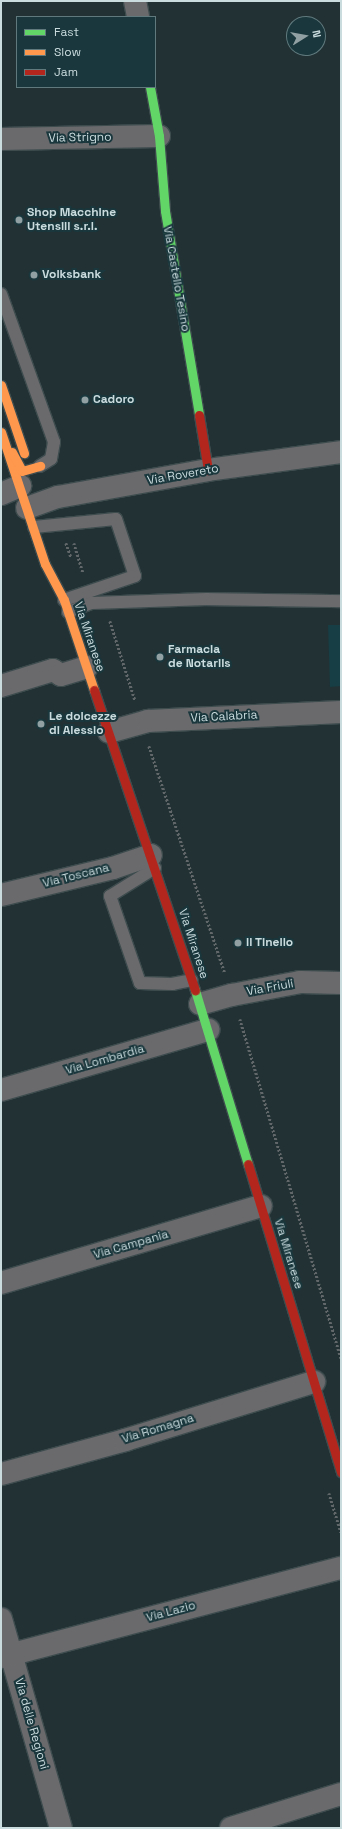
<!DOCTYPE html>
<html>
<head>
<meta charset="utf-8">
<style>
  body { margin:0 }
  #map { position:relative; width:342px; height:1829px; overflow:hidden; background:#213134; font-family:"Space Grotesk",sans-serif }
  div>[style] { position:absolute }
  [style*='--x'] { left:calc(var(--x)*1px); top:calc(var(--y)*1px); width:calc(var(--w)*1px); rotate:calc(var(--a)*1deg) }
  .built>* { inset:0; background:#173e44 }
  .path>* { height:2.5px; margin-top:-1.25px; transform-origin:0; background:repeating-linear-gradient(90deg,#62686a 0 2px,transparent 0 4px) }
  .roads { filter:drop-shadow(1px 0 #3e4c4e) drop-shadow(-1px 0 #3e4c4e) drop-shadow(0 1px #3e4c4e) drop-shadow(0 -1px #3e4c4e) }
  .lane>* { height:12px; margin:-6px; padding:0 6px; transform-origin:6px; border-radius:6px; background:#6a6a6d }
  .street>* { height:22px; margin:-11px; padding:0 11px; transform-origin:11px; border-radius:11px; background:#6a6a6d }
  .fast>* { height:9px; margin:-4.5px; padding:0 4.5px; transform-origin:4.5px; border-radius:4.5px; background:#63d668 }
  .slow>* { height:9px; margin:-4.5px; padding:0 4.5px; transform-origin:4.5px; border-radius:4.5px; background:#ff974d }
  .jam>* { height:9px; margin:-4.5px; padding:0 4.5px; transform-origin:4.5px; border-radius:4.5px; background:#b3261e }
  .dots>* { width:11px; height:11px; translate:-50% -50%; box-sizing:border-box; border:2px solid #19373c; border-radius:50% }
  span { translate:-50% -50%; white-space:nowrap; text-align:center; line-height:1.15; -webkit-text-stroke:4px #19373c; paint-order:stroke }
  .street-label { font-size:12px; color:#cbdcdf }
  .poi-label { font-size:12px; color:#cbdcdf; font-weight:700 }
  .left { translate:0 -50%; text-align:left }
  .frame { position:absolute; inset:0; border:2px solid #cbdcdf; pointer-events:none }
  .legend { position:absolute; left:16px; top:16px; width:140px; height:72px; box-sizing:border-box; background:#19373c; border:1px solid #60797d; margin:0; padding:5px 7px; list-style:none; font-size:12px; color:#cbdcdf }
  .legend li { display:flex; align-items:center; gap:8px; height:20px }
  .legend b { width:20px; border:1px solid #60797d }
  .north { position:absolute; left:286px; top:16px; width:40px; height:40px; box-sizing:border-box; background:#19373c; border:1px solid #60797d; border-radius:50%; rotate:79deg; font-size:11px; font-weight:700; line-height:16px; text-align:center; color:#cbdcdf }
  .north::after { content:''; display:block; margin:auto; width:14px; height:18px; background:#90a0a3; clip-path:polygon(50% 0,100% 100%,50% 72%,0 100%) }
</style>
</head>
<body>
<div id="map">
  <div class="built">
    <div style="clip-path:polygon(328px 625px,341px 625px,341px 686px,330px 687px)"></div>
  </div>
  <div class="path">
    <div style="--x:66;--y:543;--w:15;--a:70"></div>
    <div style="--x:74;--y:543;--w:31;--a:73"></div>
    <div style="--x:110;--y:621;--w:83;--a:72.4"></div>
    <div style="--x:149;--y:746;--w:239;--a:71.5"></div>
    <div style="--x:240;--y:1019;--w:354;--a:73.4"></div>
    <div style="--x:329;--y:1493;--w:41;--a:72.9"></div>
  </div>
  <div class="roads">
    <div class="lane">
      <div style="--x:1;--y:294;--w:157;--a:70.3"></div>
      <div style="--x:54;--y:442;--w:17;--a:100"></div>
      <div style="--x:51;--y:459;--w:13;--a:148"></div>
      <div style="--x:34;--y:527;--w:82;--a:-5.6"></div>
      <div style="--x:116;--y:519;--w:60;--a:71.6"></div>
      <div style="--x:135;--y:576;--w:75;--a:161.3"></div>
      <div style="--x:68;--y:612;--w:26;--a:-21"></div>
      <div style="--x:92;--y:603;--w:115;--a:-2"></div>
      <div style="--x:207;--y:599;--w:134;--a:0.9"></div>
      <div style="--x:155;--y:868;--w:53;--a:148.1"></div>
      <div style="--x:110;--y:896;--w:92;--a:71"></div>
      <div style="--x:140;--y:983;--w:32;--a:2"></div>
      <div style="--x:172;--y:984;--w:20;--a:-11"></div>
    </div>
    <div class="street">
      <div style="--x:135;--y:1;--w:16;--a:79"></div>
      <div style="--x:1;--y:139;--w:158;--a:-1.1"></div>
      <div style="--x:1;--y:494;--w:21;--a:-23"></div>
      <div style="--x:27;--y:508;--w:33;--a:-20"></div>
      <div style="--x:58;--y:497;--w:152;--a:-10.2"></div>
      <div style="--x:208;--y:470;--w:134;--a:-7.7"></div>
      <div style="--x:1;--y:686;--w:54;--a:-17.1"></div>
      <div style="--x:53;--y:670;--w:9;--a:32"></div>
      <div style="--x:61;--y:675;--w:27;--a:-17"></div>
      <div style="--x:109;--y:732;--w:41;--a:-15.8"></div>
      <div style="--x:148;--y:721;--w:193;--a:-2.7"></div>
      <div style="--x:1;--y:895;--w:115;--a:-13.6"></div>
      <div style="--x:113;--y:868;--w:40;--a:-18.9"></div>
      <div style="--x:200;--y:1004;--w:33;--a:-16"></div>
      <div style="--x:232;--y:995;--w:69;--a:-10.8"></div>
      <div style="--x:300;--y:982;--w:41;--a:1.4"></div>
      <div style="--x:1;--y:1090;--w:216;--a:-16.2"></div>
      <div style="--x:1;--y:1283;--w:271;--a:-16.5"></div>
      <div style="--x:1;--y:1474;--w:129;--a:-15.3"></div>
      <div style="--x:125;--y:1440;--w:198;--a:-17.1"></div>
      <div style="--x:1;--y:1619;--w:217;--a:74"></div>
      <div style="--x:1;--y:1657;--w:351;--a:-14.7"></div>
      <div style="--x:231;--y:1828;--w:115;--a:-17.2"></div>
    </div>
    <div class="fast">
      <div style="--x:150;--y:87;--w:50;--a:79.6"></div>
      <div style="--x:159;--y:136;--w:75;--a:85.4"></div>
      <div style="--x:165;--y:211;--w:207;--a:80.5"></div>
      <div style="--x:195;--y:990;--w:182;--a:73.1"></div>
    </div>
    <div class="slow">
      <div style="--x:1;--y:385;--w:72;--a:71.3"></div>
      <div style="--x:1;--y:432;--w:139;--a:71.6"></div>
      <div style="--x:45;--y:564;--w:41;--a:62.2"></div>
      <div style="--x:64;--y:600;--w:95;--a:71.6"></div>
      <div style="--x:12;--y:452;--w:21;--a:62"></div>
      <div style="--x:22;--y:471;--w:19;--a:-16"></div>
    </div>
    <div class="jam">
      <div style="--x:199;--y:415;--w:56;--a:80.7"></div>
      <div style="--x:94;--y:690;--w:317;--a:71.4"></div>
      <div style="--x:248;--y:1164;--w:322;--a:73.2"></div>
    </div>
  </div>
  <div class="dots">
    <div style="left:19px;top:220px;background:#90a0a3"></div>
    <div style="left:34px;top:275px;background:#90a0a3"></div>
    <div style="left:85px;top:400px;background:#90a0a3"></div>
    <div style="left:160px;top:657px;background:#90a0a3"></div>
    <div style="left:41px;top:724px;background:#90a0a3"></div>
    <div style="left:238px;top:943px;background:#90a0a3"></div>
  </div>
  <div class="street-label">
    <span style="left:80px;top:138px;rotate:-1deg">Via Strigno</span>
    <span style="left:176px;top:279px;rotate:80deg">Via Castello Tesino</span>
    <span style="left:183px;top:475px;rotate:-10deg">Via Rovereto</span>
    <span style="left:89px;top:637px;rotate:71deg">Via Miranese</span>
    <span style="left:224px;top:717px;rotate:-3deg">Via Calabria</span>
    <span style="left:76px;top:876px;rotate:-14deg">Via Toscana</span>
    <span style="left:193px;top:944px;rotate:72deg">Via Miranese</span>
    <span style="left:270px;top:988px;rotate:-10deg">Via Friuli</span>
    <span style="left:105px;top:1060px;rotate:-16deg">Via Lombardia</span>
    <span style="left:131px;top:1245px;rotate:-16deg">Via Campania</span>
    <span style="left:288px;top:1254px;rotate:73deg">Via Miranese</span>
    <span style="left:158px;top:1429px;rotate:-17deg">Via Romagna</span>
    <span style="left:171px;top:1612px;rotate:-15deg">Via Lazio</span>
    <span style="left:31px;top:1724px;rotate:74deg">Via delle Regioni</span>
  </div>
  <div class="poi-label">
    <span class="left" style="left:27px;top:220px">Shop Macchine<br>Utensili s.r.l.</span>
    <span class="left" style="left:42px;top:275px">Volksbank</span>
    <span class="left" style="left:93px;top:400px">Cadoro</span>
    <span class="left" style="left:168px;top:657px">Farmacia<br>de Notariis</span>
    <span class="left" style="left:49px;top:724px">Le dolcezze<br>di Alessio</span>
    <span class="left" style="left:246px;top:943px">Il Tinello</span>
  </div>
  <div class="frame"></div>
  <ul class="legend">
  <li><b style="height:5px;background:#63d668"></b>Fast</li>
  <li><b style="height:5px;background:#ff974d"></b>Slow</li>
  <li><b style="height:5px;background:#b3261e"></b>Jam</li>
  </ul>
  <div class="north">N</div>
</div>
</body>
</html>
